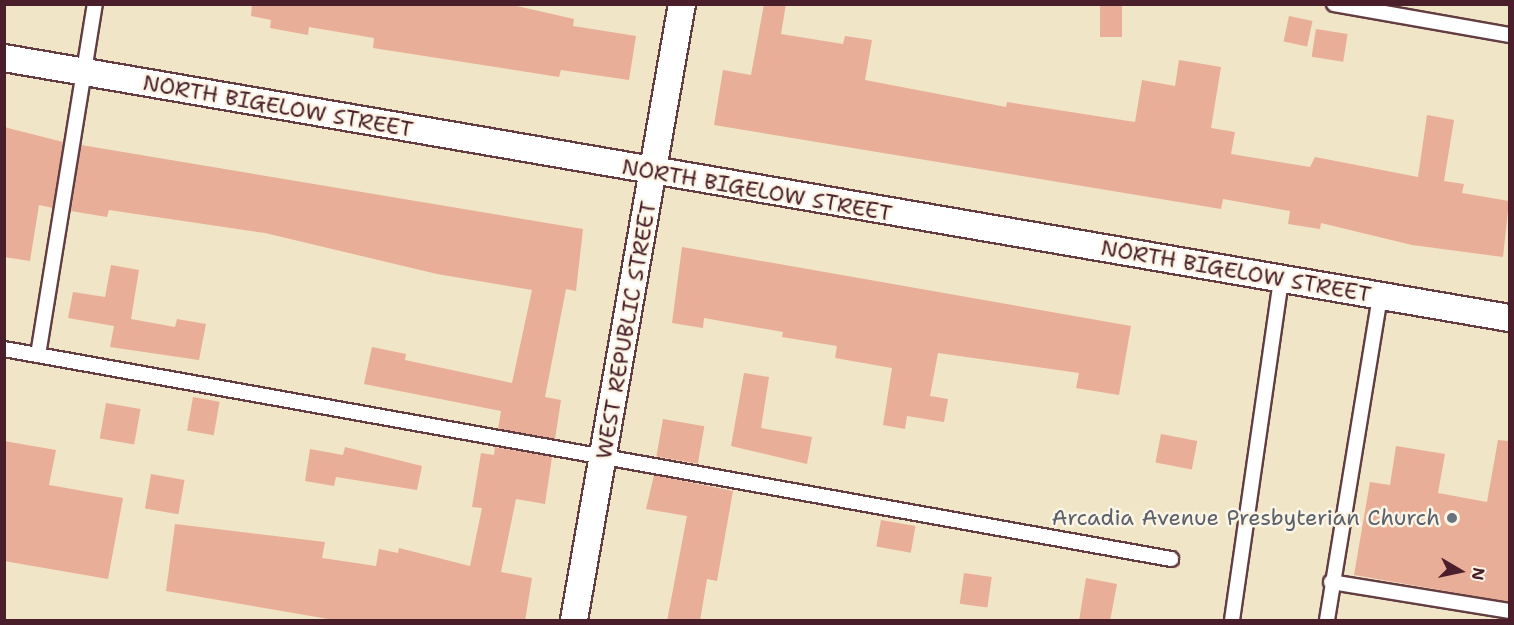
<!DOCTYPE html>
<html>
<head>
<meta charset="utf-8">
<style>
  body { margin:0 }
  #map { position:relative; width:1514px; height:625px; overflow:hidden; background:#f0e5c7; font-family:"Shantell Sans",sans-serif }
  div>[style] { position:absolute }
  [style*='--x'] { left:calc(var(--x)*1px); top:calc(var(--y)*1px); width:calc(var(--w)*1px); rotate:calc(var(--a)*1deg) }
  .building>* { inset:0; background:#e9ae97; transform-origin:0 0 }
  .roads { filter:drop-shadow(2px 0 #633d42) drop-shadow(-2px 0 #633d42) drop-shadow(0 2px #633d42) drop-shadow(0 -2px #633d42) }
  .lane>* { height:14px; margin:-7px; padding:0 7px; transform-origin:7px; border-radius:7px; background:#fff }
  .street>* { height:26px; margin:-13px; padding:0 13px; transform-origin:13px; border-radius:13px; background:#fff }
  .dots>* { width:16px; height:16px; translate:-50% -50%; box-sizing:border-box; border:3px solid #fcf5e5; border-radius:50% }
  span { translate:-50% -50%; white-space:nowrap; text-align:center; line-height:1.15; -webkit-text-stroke:5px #fcf5e5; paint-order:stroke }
  .street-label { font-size:22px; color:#4a1f2b }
  .worship-label { font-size:22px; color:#5b616d }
  .right { translate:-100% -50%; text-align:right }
  .frame { position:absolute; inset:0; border:6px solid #4a1f2b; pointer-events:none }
  .north { position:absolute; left:1430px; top:541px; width:60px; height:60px; -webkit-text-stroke:4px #fcf5e5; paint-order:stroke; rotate:99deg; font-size:16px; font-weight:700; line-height:24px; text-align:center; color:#4a1f2b }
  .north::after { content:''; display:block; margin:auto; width:21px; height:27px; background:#4a1f2b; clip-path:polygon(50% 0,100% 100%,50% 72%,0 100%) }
</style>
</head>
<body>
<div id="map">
  <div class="building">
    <div style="clip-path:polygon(252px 4px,508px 4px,574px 19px,573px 26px,636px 36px,629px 80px,561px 70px,559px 77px,373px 48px,374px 38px,309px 27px,308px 35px,270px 28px,271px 20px,251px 16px)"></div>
    <div style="clip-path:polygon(764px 4px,786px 4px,781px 34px,843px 44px,845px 36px,872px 40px,865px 80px,1006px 107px,1007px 102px,1135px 122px,1142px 80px,1175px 86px,1179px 60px,1221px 67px,1211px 128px,1235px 132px,1231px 154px,1310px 167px,1315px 157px,1418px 177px,1427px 115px,1454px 120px,1444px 181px,1464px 184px,1462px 193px,1509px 201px,1503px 257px,1412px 245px,1321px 223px,1320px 229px,1288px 224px,1290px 211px,1223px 199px,1221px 209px,714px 125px,723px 70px,751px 75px)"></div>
    <div style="left:1100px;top:4px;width:22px;height:33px"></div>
    <div style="left:1289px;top:16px;width:24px;height:26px;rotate:12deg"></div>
    <div style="left:1316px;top:29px;width:32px;height:28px;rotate:9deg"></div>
    <div style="clip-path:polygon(4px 127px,63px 142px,53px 208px,39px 205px,30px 261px,4px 257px)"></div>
    <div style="clip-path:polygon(81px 145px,583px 229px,576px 291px,566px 289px,545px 397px,561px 400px,555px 439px,498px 429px,501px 411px,364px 384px,372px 347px,406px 354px,405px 360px,512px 383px,532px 290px,437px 274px,265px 233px,109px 210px,107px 217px,71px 211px)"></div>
    <div style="clip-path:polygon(682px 247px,1131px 326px,1119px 395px,1076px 388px,1079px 373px,938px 353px,930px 396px,948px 399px,944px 422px,907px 416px,905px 429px,883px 425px,892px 368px,835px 358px,837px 346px,782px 337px,783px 332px,704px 318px,703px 328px,672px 323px)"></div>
    <div style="clip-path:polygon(111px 265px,139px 270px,131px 319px,175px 327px,177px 319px,206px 324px,199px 360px,110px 347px,114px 326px,68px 318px,73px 292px,105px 297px)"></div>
    <div style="clip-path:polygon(744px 373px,769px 377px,761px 428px,812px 437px,807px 464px,731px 446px)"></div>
    <div style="left:193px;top:397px;width:27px;height:34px;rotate:10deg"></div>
    <div style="left:106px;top:403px;width:35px;height:36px;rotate:10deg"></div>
    <div style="left:663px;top:419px;width:42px;height:38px;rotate:10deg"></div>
    <div style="left:1161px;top:434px;width:37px;height:29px;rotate:11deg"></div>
    <div style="clip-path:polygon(1498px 440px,1509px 441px,1509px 602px,1354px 575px,1370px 482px,1390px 485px,1396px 446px,1445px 454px,1438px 493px,1487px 502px)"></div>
    <div style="clip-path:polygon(4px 441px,56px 450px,49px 485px,123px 498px,108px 579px,4px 561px)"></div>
    <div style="clip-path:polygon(345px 447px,422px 466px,417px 490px,336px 477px,334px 486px,305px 481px,310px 449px,343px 455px)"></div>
    <div style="clip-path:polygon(495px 447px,552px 457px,545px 504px,516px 499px,501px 572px,532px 578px,525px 621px,340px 621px,166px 591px,175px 524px,325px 542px,322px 558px,376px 566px,379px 549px,398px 553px,399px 548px,470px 566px,482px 508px,472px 507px,481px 453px,494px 455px)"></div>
    <div style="left:151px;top:474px;width:34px;height:35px;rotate:10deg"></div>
    <div style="clip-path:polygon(654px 475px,733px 491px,717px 581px,707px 579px,700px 621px,667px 621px,687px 516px,646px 509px)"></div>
    <div style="left:881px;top:520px;width:35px;height:27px;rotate:10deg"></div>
    <div style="left:964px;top:573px;width:28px;height:31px;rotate:8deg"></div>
    <div style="clip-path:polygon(1086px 578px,1117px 584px,1110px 621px,1079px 621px)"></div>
  </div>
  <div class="roads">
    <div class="lane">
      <div style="--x:1334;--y:4;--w:179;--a:10"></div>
      <div style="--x:4;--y:349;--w:1186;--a:10.2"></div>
      <div style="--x:38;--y:355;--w:356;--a:-80.8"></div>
      <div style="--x:1331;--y:582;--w:181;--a:9.2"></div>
      <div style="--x:1232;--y:620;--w:345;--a:-81.8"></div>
      <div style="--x:1327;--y:620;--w:328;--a:-80.7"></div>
    </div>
    <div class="street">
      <div style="--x:4;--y:58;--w:1528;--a:9.8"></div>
      <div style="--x:574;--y:620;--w:625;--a:-80.06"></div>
    </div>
  </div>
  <div class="dots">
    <div style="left:1452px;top:518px;background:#6b7280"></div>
  </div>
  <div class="street-label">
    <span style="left:278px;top:106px;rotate:10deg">NORTH BIGELOW STREET</span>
    <span style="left:757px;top:190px;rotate:10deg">NORTH BIGELOW STREET</span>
    <span style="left:1236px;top:271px;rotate:10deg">NORTH BIGELOW STREET</span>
    <span style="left:626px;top:330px;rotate:-80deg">WEST REPUBLIC STREET</span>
  </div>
  <div class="worship-label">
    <span class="right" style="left:1440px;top:518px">Arcadia Avenue Presbyterian Church</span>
  </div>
  <div class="frame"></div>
  <div class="north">N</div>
</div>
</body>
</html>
